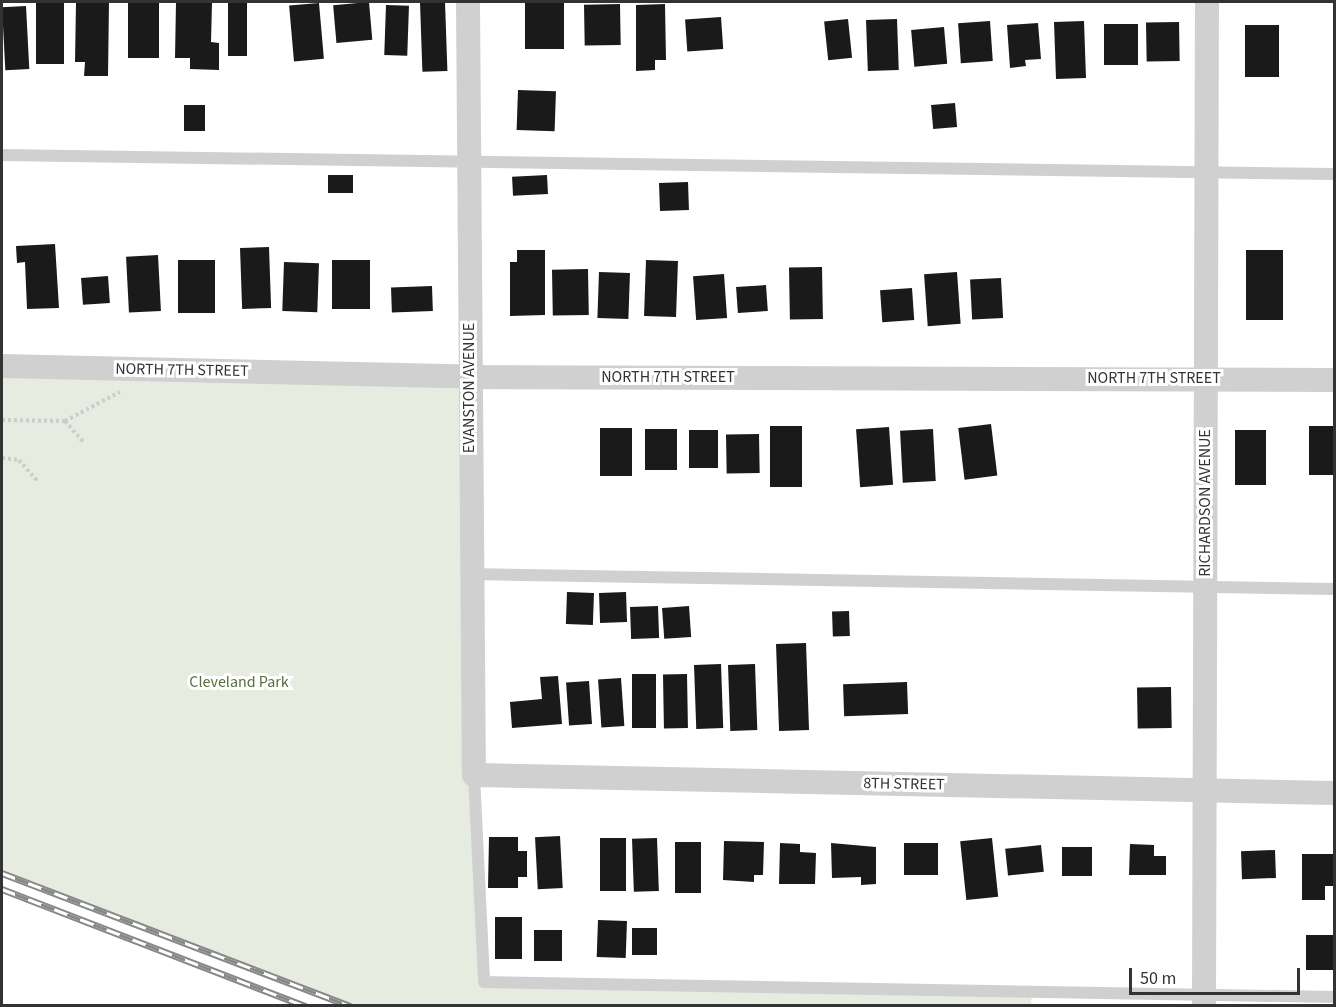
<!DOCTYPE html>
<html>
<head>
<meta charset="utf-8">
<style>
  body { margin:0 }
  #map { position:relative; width:1336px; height:1007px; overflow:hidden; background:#fff; font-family:"Source Sans 3",sans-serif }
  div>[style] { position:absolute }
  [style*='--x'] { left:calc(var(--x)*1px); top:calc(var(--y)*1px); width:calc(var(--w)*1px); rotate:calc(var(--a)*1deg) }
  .green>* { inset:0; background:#e6ecdf }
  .building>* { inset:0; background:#1a1a1a; transform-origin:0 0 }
  .path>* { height:4px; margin-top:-2px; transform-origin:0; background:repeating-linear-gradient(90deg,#cdcdcd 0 3px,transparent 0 6px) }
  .service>* { height:12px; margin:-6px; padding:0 6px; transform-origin:6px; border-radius:6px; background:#d0d0d0 }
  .minor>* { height:24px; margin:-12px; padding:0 12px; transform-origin:12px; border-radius:12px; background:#d0d0d0 }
  .rail>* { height:7px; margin-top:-3.5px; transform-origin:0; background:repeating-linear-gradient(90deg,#fff 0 14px,#888 0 28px); box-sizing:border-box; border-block:2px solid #888 }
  span { translate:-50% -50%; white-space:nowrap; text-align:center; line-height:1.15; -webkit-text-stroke:6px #fff; paint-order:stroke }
  .street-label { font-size:16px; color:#333 }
  .park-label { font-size:16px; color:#56703f }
  .frame { position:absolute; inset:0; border:3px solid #333; pointer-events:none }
  .scale { position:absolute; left:1129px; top:968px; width:171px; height:27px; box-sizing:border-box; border:3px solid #333; border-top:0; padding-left:8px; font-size:18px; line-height:21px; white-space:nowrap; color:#333; -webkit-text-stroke:4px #fff; paint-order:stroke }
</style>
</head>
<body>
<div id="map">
  <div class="green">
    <div style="clip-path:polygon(2px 366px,469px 377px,484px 982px,1032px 992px,1031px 1005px,352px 1005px,2px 873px)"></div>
  </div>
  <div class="building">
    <div style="left:36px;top:2px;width:28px;height:62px"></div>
    <div style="clip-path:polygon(76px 2px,109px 2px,108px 76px,84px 76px,85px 62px,75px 62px)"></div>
    <div style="left:128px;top:2px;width:31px;height:56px"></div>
    <div style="clip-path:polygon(176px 2px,212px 3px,211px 42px,219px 43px,219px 70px,190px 69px,190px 58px,175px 58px)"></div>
    <div style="left:228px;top:2px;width:19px;height:54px"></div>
    <div style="left:369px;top:2px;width:38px;height:36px;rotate:85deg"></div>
    <div style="left:445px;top:2px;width:69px;height:25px;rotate:88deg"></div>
    <div style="left:525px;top:2px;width:39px;height:47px"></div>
    <div style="left:319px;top:3px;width:56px;height:30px;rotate:85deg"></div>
    <div style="left:620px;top:4px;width:41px;height:36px;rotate:89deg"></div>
    <div style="clip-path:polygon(665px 4px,666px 60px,655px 60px,655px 70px,636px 71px,636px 5px)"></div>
    <div style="left:386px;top:5px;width:23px;height:50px;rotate:2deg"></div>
    <div style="left:26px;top:6px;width:63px;height:24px;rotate:87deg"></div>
    <div style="left:721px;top:17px;width:32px;height:36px;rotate:86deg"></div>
    <div style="left:848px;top:19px;width:39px;height:24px;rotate:84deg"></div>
    <div style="left:897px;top:19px;width:51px;height:31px;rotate:88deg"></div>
    <div style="left:990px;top:21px;width:40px;height:32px;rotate:86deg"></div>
    <div style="left:1084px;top:21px;width:57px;height:30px;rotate:88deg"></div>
    <div style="left:1179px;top:22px;width:39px;height:33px;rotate:89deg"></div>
    <div style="clip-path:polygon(1038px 23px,1041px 59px,1025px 60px,1026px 66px,1010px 68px,1007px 25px)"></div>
    <div style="left:1138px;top:24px;width:41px;height:34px;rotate:90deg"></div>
    <div style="left:1245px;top:25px;width:34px;height:52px"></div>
    <div style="left:944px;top:27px;width:37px;height:33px;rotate:85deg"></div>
    <div style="left:518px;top:90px;width:38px;height:40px;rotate:2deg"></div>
    <div style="left:955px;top:103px;width:24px;height:24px;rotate:85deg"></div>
    <div style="left:205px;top:105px;width:26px;height:21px;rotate:90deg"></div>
    <div style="left:328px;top:175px;width:25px;height:18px"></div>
    <div style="left:547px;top:175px;width:19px;height:35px;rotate:87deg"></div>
    <div style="left:688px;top:182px;width:28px;height:29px;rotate:88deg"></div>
    <div style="clip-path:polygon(55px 244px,59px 308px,27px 309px,25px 262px,17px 263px,16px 246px)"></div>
    <div style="left:269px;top:247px;width:61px;height:29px;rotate:88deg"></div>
    <div style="clip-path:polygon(517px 250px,545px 250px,545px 315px,510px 316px,510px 262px,517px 262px)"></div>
    <div style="left:1246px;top:250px;width:37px;height:70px"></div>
    <div style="left:158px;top:255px;width:56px;height:32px;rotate:87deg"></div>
    <div style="left:178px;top:260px;width:37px;height:53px"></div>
    <div style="left:332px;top:260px;width:38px;height:49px"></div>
    <div style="left:646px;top:260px;width:32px;height:56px;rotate:2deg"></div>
    <div style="left:284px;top:262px;width:35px;height:49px;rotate:2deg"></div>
    <div style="left:822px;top:267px;width:52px;height:33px;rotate:89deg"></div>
    <div style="left:588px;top:269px;width:46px;height:36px;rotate:89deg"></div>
    <div style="left:599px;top:272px;width:31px;height:46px;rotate:2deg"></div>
    <div style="left:957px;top:272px;width:52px;height:33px;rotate:86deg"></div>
    <div style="left:724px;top:274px;width:44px;height:31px;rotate:86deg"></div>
    <div style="left:108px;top:276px;width:27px;height:27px;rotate:86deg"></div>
    <div style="left:1001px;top:278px;width:40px;height:31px;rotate:87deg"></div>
    <div style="left:766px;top:285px;width:26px;height:30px;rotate:86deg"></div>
    <div style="left:432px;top:286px;width:25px;height:41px;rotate:88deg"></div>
    <div style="left:912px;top:288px;width:32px;height:32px;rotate:86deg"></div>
    <div style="left:991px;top:424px;width:52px;height:33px;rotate:83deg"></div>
    <div style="left:770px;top:426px;width:32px;height:61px"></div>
    <div style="left:1334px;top:426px;width:49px;height:25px;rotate:90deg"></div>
    <div style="left:889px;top:427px;width:58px;height:33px;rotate:86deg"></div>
    <div style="left:600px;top:428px;width:32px;height:48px"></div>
    <div style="left:645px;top:429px;width:32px;height:41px"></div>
    <div style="left:933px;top:429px;width:52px;height:33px;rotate:87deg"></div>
    <div style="left:689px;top:430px;width:29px;height:38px"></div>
    <div style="left:1235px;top:430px;width:31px;height:55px"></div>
    <div style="left:759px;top:434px;width:39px;height:33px;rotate:89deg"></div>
    <div style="left:567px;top:592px;width:27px;height:32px;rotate:2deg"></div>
    <div style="left:626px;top:592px;width:30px;height:27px;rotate:88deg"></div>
    <div style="left:658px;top:606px;width:32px;height:28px;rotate:88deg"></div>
    <div style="left:689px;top:606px;width:31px;height:27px;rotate:86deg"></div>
    <div style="left:849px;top:611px;width:25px;height:17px;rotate:88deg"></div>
    <div style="left:806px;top:643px;width:87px;height:30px;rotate:88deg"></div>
    <div style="left:721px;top:664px;width:64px;height:27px;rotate:88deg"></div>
    <div style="left:755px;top:664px;width:66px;height:27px;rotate:88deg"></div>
    <div style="left:632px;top:674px;width:24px;height:54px"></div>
    <div style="left:687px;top:674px;width:54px;height:24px;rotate:89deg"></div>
    <div style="clip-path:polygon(558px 676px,562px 724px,512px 728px,510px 702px,542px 699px,540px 677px)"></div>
    <div style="left:621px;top:678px;width:48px;height:23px;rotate:86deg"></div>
    <div style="left:589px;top:681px;width:43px;height:23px;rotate:86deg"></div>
    <div style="left:907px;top:682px;width:32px;height:64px;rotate:88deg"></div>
    <div style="left:1171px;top:687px;width:41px;height:34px;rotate:89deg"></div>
    <div style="left:560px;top:836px;width:52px;height:25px;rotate:87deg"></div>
    <div style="clip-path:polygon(489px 837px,518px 837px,518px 851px,527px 851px,527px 877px,518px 877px,518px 888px,488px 888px)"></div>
    <div style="left:600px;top:838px;width:26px;height:53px"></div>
    <div style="left:657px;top:838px;width:53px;height:25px;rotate:88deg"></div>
    <div style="left:992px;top:838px;width:59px;height:32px;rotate:84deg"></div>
    <div style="clip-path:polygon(724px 841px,764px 842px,763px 875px,754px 875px,754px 882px,723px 880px)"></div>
    <div style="left:675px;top:842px;width:26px;height:51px"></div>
    <div style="clip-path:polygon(780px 843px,800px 844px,800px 852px,816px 853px,815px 884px,779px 884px)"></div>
    <div style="clip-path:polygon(831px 843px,876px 847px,876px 884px,861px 885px,861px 877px,832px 878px)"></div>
    <div style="left:904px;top:843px;width:34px;height:32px"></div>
    <div style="clip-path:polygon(1130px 844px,1154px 845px,1154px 856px,1166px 856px,1166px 875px,1129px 875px)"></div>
    <div style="left:1041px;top:845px;width:27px;height:36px;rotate:84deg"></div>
    <div style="left:1062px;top:847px;width:30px;height:29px"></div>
    <div style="left:1275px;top:850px;width:28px;height:34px;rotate:88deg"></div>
    <div style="clip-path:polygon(1302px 854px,1334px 854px,1334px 886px,1325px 886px,1325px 900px,1302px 900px)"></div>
    <div style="left:495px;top:917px;width:27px;height:42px"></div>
    <div style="left:598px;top:920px;width:29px;height:37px;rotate:2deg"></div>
    <div style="left:632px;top:928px;width:25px;height:27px"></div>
    <div style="left:534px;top:930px;width:28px;height:31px"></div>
    <div style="left:1334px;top:935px;width:35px;height:28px;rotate:90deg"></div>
  </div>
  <div class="path">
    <div style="--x:2;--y:420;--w:63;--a:0.9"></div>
    <div style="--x:65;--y:421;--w:28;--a:49"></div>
    <div style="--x:65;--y:421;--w:62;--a:-27.8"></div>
    <div style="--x:2;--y:458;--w:17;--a:7"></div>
    <div style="--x:19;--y:460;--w:29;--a:49"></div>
  </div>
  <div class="service">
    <div style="--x:2;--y:155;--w:1332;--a:0.82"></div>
    <div style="--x:471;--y:574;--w:863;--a:1"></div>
    <div style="--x:474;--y:775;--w:207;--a:87.2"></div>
    <div style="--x:484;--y:982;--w:850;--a:1.01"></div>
  </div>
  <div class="minor">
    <div style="--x:468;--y:2;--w:773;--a:89.56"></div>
    <div style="--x:474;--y:775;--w:860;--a:1.2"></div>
    <div style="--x:2;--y:366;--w:467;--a:1.3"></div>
    <div style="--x:469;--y:377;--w:865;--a:0.2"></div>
    <div style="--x:1204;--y:1006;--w:1004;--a:-89.83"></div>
  </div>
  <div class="rail">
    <div style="--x:2;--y:873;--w:373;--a:20.9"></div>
    <div style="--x:2;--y:889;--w:326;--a:21.1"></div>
  </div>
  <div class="street-label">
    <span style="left:182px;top:370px;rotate:1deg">NORTH 7TH STREET</span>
    <span style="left:668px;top:377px">NORTH 7TH STREET</span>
    <span style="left:1154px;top:378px">NORTH 7TH STREET</span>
    <span style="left:469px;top:388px;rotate:-90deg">EVANSTON AVENUE</span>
    <span style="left:1205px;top:503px;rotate:-90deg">RICHARDSON AVENUE</span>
    <span style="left:904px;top:784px;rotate:1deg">8TH STREET</span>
  </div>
  <div class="park-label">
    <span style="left:239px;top:682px">Cleveland Park</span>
  </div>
  <div class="frame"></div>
  <div class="scale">50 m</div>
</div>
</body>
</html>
